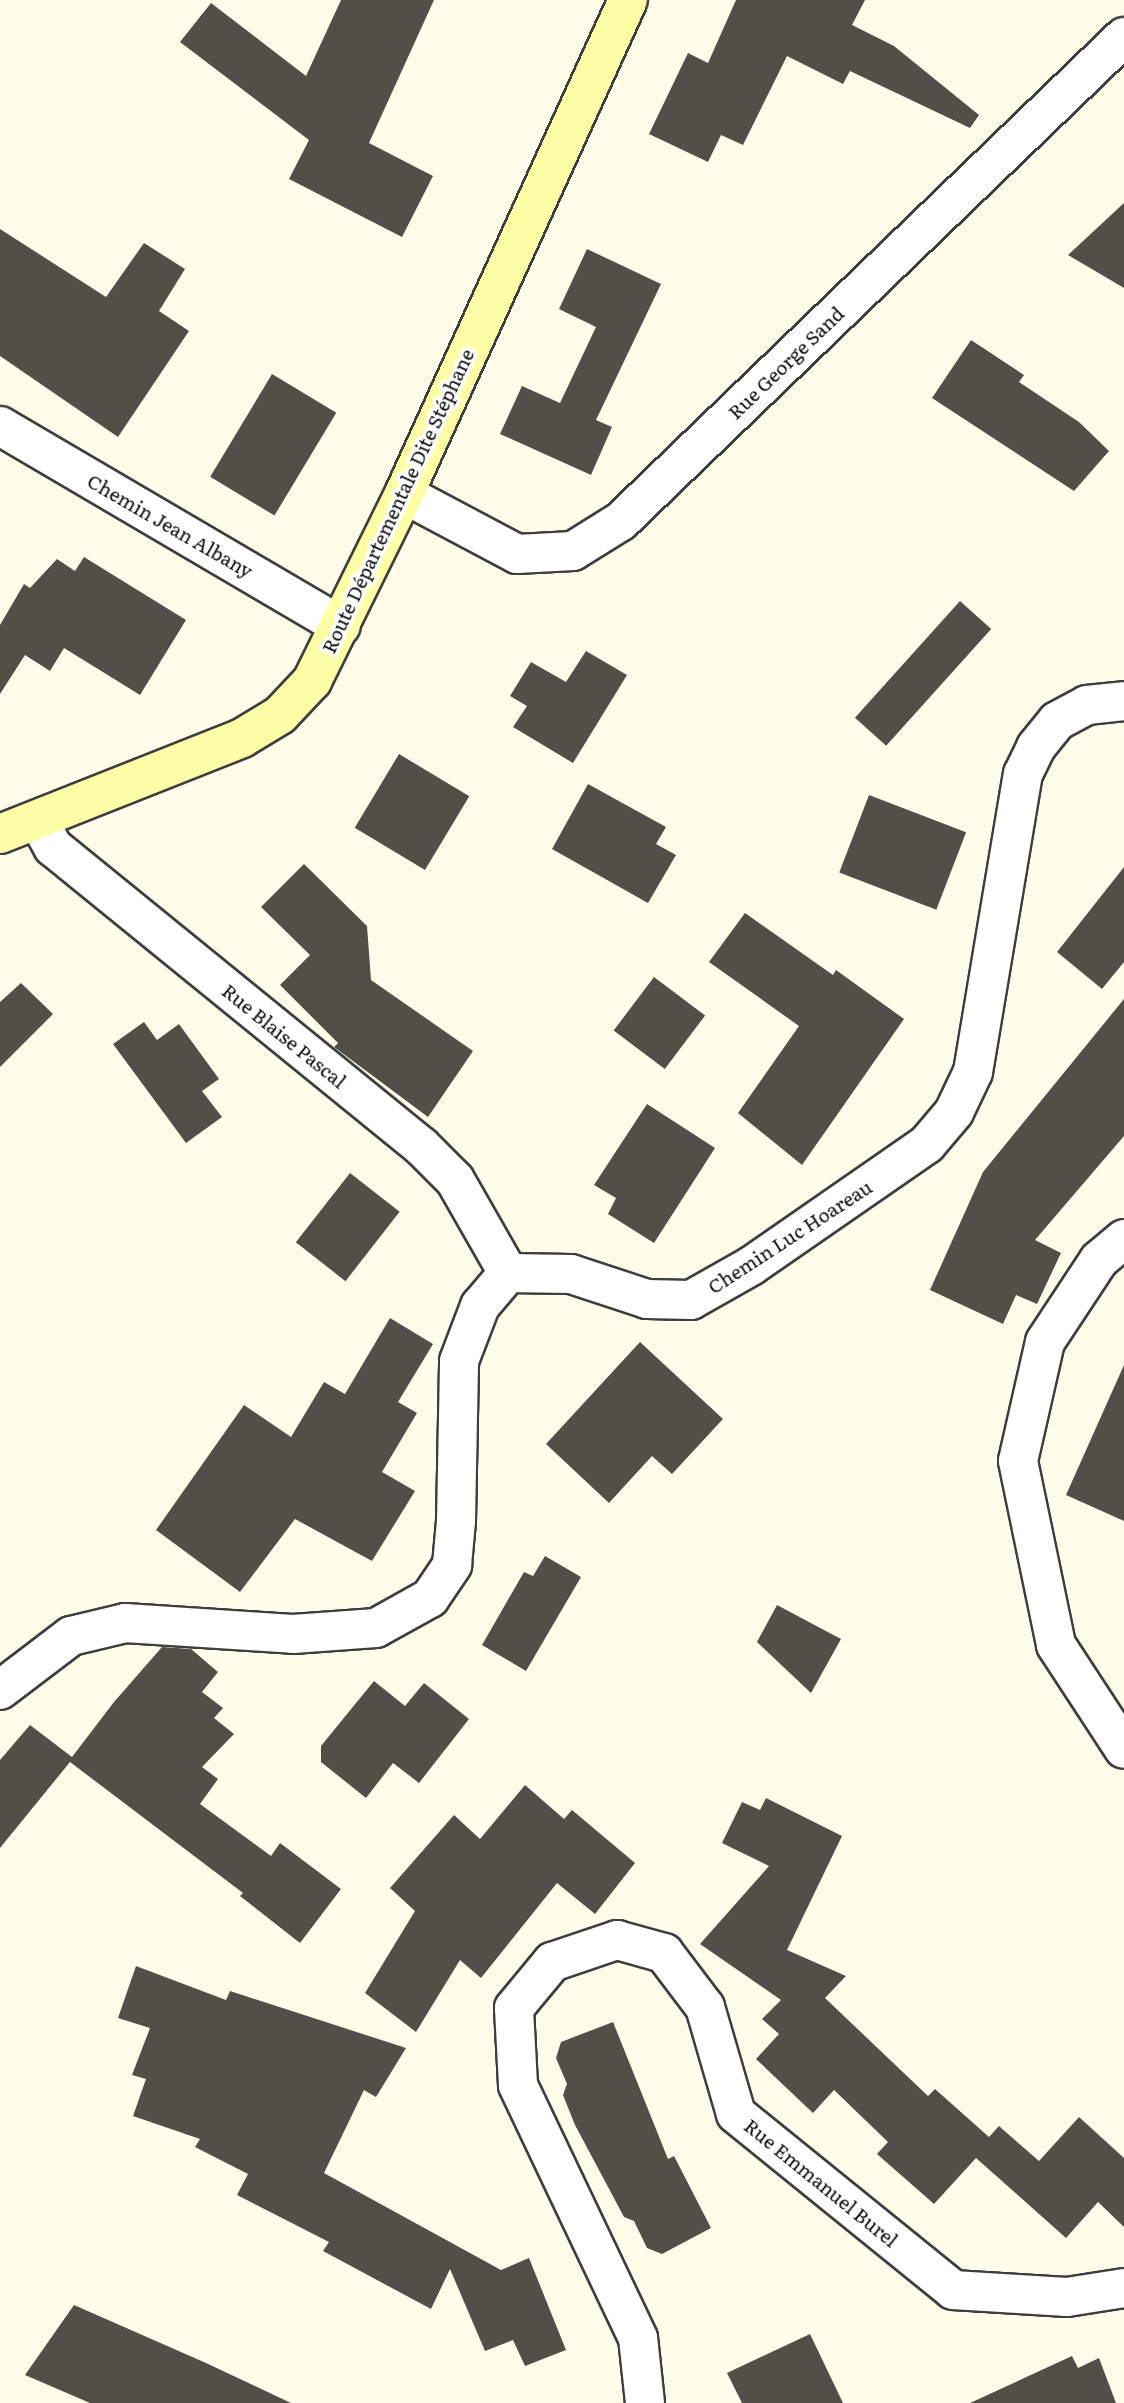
<!DOCTYPE html>
<html>
<head>
<meta charset="utf-8">
<style>
  body { margin:0 }
  #map { position:relative; width:1124px; height:2403px; overflow:hidden; background:#fffdea; font-family:Literata,serif }
  div>[style] { position:absolute }
  [style*='--x'] { left:calc(var(--x)*1px); top:calc(var(--y)*1px); width:calc(var(--w)*1px); rotate:calc(var(--a)*1deg) }
  .building>* { inset:0; background:#544e48; transform-origin:0 0 }
  .roads { filter:drop-shadow(2px 0 #3e3e3e) drop-shadow(-2px 0 #3e3e3e) drop-shadow(0 2px #3e3e3e) drop-shadow(0 -2px #3e3e3e) }
  .street>* { height:38px; margin:-19px; padding:0 19px; transform-origin:19px; border-radius:19px; background:#fff }
  .secondary>* { height:38px; margin:-19px; padding:0 19px; transform-origin:19px; border-radius:19px; background:#fefea6 }
  span { translate:-50% -50%; white-space:nowrap; text-align:center; line-height:1.15; -webkit-text-stroke:7px #fff; paint-order:stroke }
  .street-label { font-size:19px; color:#0b0b0b }
</style>
</head>
<body>
<div id="map">
  <div class="building">
    <div style="clip-path:polygon(341px 0,434px 0,369px 143px,433px 176px,402px 237px,289px 179px,309px 140px,180px 42px,211px 3px,306px 76px)"></div>
    <div style="clip-path:polygon(736px 0,865px 0,852px 25px,894px 46px,979px 115px,970px 128px,850px 71px,843px 84px,787px 56px,743px 145px,721px 135px,708px 162px,649px 134px,688px 53px,708px 63px)"></div>
    <div style="clip-path:polygon(1124px 203px,1124px 288px,1068px 255px)"></div>
    <div style="clip-path:polygon(0 229px,106px 297px,144px 243px,185px 269px,159px 311px,189px 331px,118px 437px,0 356px)"></div>
    <div style="clip-path:polygon(587px 249px,661px 284px,596px 420px,612px 427px,591px 475px,500px 434px,522px 386px,560px 403px,596px 327px,559px 309px)"></div>
    <div style="clip-path:polygon(971px 340px,1024px 375px,1019px 382px,1079px 422px,1109px 451px,1074px 491px,932px 398px)"></div>
    <div style="left:272px;top:374px;width:75px;height:120px;rotate:31deg"></div>
    <div style="clip-path:polygon(84px 557px,186px 620px,140px 695px,64px 648px,50px 671px,25px 655px,0 694px,0 625px,24px 584px,30px 588px,57px 559px,75px 571px)"></div>
    <div style="left:960px;top:601px;width:42px;height:157px;rotate:42deg"></div>
    <div style="clip-path:polygon(586px 651px,627px 675px,573px 763px,513px 727px,527px 706px,510px 696px,531px 662px,566px 682px)"></div>
    <div style="left:399px;top:754px;width:82px;height:86px;rotate:31deg"></div>
    <div style="clip-path:polygon(588px 784px,666px 827px,656px 844px,676px 855px,648px 903px,552px 849px)"></div>
    <div style="left:869px;top:795px;width:104px;height:83px;rotate:21deg"></div>
    <div style="clip-path:polygon(304px 864px,367px 926px,371px 980px,473px 1051px,428px 1117px,334px 1047px,338px 1043px,280px 985px,310px 955px,261px 907px)"></div>
    <div style="clip-path:polygon(1124px 867px,1124px 962px,1102px 989px,1057px 952px)"></div>
    <div style="clip-path:polygon(745px 913px,833px 975px,836px 970px,904px 1019px,802px 1165px,738px 1113px,799px 1026px,709px 962px)"></div>
    <div style="left:654px;top:977px;width:64px;height:67px;rotate:37deg"></div>
    <div style="clip-path:polygon(21px 983px,53px 1014px,0 1067px,0 1002px)"></div>
    <div style="clip-path:polygon(1124px 999px,1124px 1136px,1035px 1240px,1061px 1253px,1037px 1304px,1016px 1295px,1003px 1324px,930px 1290px,983px 1172px)"></div>
    <div style="clip-path:polygon(144px 1022px,157px 1040px,179px 1024px,219px 1079px,202px 1091px,222px 1117px,186px 1143px,113px 1044px)"></div>
    <div style="clip-path:polygon(647px 1104px,715px 1148px,654px 1243px,608px 1214px,616px 1198px,594px 1185px)"></div>
    <div style="left:350px;top:1173px;width:63px;height:88px;rotate:38deg"></div>
    <div style="clip-path:polygon(390px 1318px,433px 1344px,398px 1402px,417px 1413px,382px 1472px,415px 1491px,372px 1561px,295px 1519px,240px 1592px,156px 1530px,244px 1405px,291px 1437px,324px 1382px,345px 1394px)"></div>
    <div style="clip-path:polygon(640px 1342px,723px 1419px,672px 1474px,652px 1456px,609px 1503px,546px 1444px)"></div>
    <div style="clip-path:polygon(1124px 1365px,1124px 1521px,1066px 1495px)"></div>
    <div style="clip-path:polygon(545px 1556px,581px 1577px,526px 1671px,482px 1645px,524px 1572px,533px 1576px)"></div>
    <div style="clip-path:polygon(777px 1605px,841px 1639px,811px 1693px,757px 1642px)"></div>
    <div style="clip-path:polygon(162px 1647px,191px 1649px,218px 1672px,202px 1692px,223px 1708px,214px 1718px,234px 1734px,202px 1767px,218px 1779px,200px 1804px,271px 1856px,280px 1843px,341px 1889px,300px 1943px,240px 1896px,243px 1893px,70px 1762px,0 1848px,0 1760px,30px 1725px,72px 1757px,114px 1702px)"></div>
    <div style="clip-path:polygon(374px 1681px,405px 1706px,424px 1683px,469px 1719px,419px 1783px,393px 1763px,366px 1798px,321px 1762px,321px 1746px)"></div>
    <div style="clip-path:polygon(525px 1785px,564px 1819px,572px 1810px,635px 1863px,595px 1914px,557px 1883px,481px 1978px,460px 1960px,416px 2032px,365px 1993px,415px 1911px,390px 1888px,454px 1815px,480px 1839px)"></div>
    <div style="clip-path:polygon(766px 1798px,842px 1836px,787px 1950px,846px 1976px,825px 1998px,928px 2096px,935px 2089px,989px 2137px,999px 2126px,1039px 2161px,1079px 2117px,1124px 2158px,1124px 2227px,1098px 2202px,1066px 2238px,976px 2158px,934px 2204px,877px 2154px,888px 2142px,834px 2090px,813px 2113px,756px 2059px,779px 2034px,762px 2019px,781px 2000px,700px 1944px,769px 1866px,722px 1843px,742px 1802px,760px 1810px)"></div>
    <div style="clip-path:polygon(136px 1966px,226px 2000px,230px 1991px,406px 2048px,376px 2097px,364px 2090px,324px 2173px,501px 2270px,529px 2258px,566px 2350px,525px 2366px,513px 2340px,485px 2351px,450px 2269px,431px 2309px,323px 2251px,329px 2242px,237px 2195px,248px 2174px,195px 2147px,200px 2139px,133px 2116px,146px 2079px,132px 2075px,150px 2028px,118px 2018px)"></div>
    <div style="clip-path:polygon(613px 2022px,668px 2159px,674px 2156px,711px 2228px,662px 2254px,647px 2248px,634px 2221px,624px 2217px,575px 2125px,563px 2095px,567px 2084px,556px 2058px,561px 2042px)"></div>
    <div style="clip-path:polygon(74px 2305px,206px 2363px,291px 2403px,90px 2403px,25px 2375px)"></div>
    <div style="clip-path:polygon(810px 2334px,843px 2403px,742px 2403px,727px 2373px)"></div>
    <div style="clip-path:polygon(1072px 2356px,1078px 2368px,1099px 2358px,1116px 2403px,970px 2403px)"></div>
  </div>
  <div class="roads">
    <div class="street">
      <div style="--x:0;--y:426;--w:395;--a:30.4"></div>
      <div style="--x:404;--y:494;--w:128;--a:28"></div>
      <div style="--x:517;--y:554;--w:56;--a:-3.1"></div>
      <div style="--x:573;--y:551;--w:57;--a:-32"></div>
      <div style="--x:621;--y:521;--w:698;--a:-43.9"></div>
      <div style="--x:38;--y:820;--w:31;--a:61"></div>
      <div style="--x:53;--y:847;--w:474;--a:39.1"></div>
      <div style="--x:421;--y:1146;--w:48;--a:45"></div>
      <div style="--x:455;--y:1180;--w:107;--a:60.3"></div>
      <div style="--x:1124;--y:1239;--w:33;--a:140"></div>
      <div style="--x:1099;--y:1260;--w:98;--a:123.4"></div>
      <div style="--x:1045;--y:1342;--w:122;--a:102.8"></div>
      <div style="--x:1018;--y:1461;--w:188;--a:78.3"></div>
      <div style="--x:1056;--y:1645;--w:124;--a:56.8"></div>
      <div style="--x:508;--y:1273;--w:63;--a:0.9"></div>
      <div style="--x:571;--y:1274;--w:80;--a:18.2"></div>
      <div style="--x:647;--y:1299;--w:44;--a:1.3"></div>
      <div style="--x:691;--y:1300;--w:69;--a:-29.5"></div>
      <div style="--x:751;--y:1266;--w:214;--a:-34.7"></div>
      <div style="--x:927;--y:1144;--w:42;--a:-49.8"></div>
      <div style="--x:954;--y:1112;--w:44;--a:-64.6"></div>
      <div style="--x:973;--y:1072;--w:302;--a:-80.5"></div>
      <div style="--x:1023;--y:774;--w:30;--a:-64"></div>
      <div style="--x:1036;--y:747;--w:33;--a:-51"></div>
      <div style="--x:1057;--y:721;--w:34;--a:-28"></div>
      <div style="--x:1087;--y:705;--w:37;--a:-6"></div>
      <div style="--x:0;--y:1690;--w:89;--a:-37.3"></div>
      <div style="--x:71;--y:1636;--w:56;--a:-13.5"></div>
      <div style="--x:125;--y:1623;--w:168;--a:3.7"></div>
      <div style="--x:293;--y:1634;--w:83;--a:-4.1"></div>
      <div style="--x:376;--y:1628;--w:62;--a:-29.1"></div>
      <div style="--x:430;--y:1598;--w:40;--a:-56"></div>
      <div style="--x:452;--y:1565;--w:44;--a:-84.8"></div>
      <div style="--x:456;--y:1521;--w:160;--a:-88.9"></div>
      <div style="--x:459;--y:1361;--w:59;--a:-69.1"></div>
      <div style="--x:480;--y:1306;--w:43;--a:-49.7"></div>
      <div style="--x:645;--y:2403;--w:65;--a:-96.1"></div>
      <div style="--x:638;--y:2338;--w:280;--a:-115.4"></div>
      <div style="--x:518;--y:2085;--w:77;--a:-93"></div>
      <div style="--x:514;--y:2008;--w:60;--a:-50.4"></div>
      <div style="--x:552;--y:1962;--w:69;--a:-18.7"></div>
      <div style="--x:617;--y:1940;--w:49;--a:15.5"></div>
      <div style="--x:664;--y:1953;--w:68;--a:52.8"></div>
      <div style="--x:705;--y:2007;--w:111;--a:73.8"></div>
      <div style="--x:736;--y:2114;--w:279;--a:39"></div>
      <div style="--x:953;--y:2290;--w:114;--a:3.5"></div>
      <div style="--x:1067;--y:2297;--w:58;--a:-9"></div>
    </div>
    <div class="secondary">
      <div style="--x:0;--y:834;--w:260;--a:-21.6"></div>
      <div style="--x:242;--y:738;--w:44;--a:-31.2"></div>
      <div style="--x:280;--y:715;--w:47;--a:-46.7"></div>
      <div style="--x:312;--y:681;--w:208;--a:-63.8"></div>
      <div style="--x:404;--y:494;--w:542;--a:-65.61"></div>
    </div>
  </div>
  <div class="street-label">
    <span style="left:786px;top:363px;rotate:-44deg">Rue George Sand</span>
    <span style="left:398px;top:501px;rotate:-65deg">Route Départementale Dite Stéphane</span>
    <span style="left:170px;top:526px;rotate:30deg">Chemin Jean Albany</span>
    <span style="left:284px;top:1036px;rotate:39deg">Rue Blaise Pascal</span>
    <span style="left:790px;top:1237px;rotate:-33deg">Chemin Luc Hoareau</span>
    <span style="left:821px;top:2183px;rotate:39deg">Rue Emmanuel Burel</span>
  </div>
</div>
</body>
</html>
